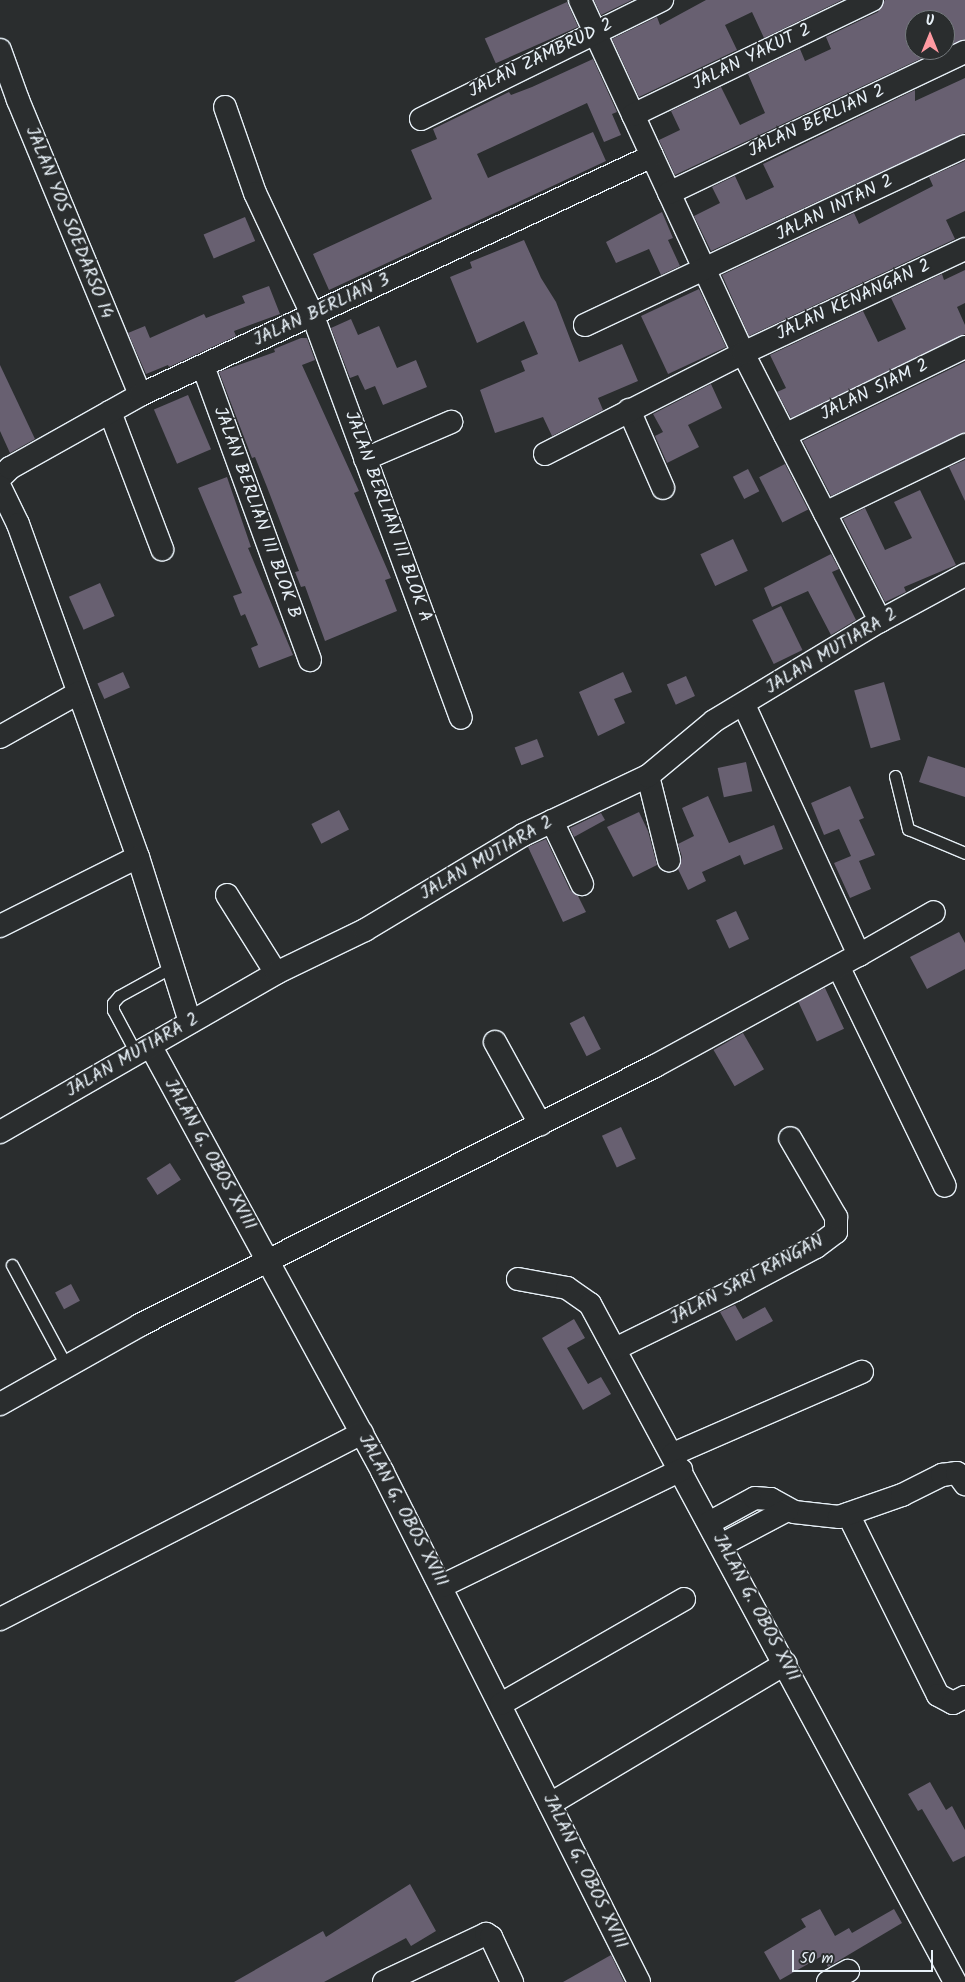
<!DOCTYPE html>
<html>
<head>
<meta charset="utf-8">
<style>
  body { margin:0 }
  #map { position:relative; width:965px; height:1982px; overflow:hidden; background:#2a2d2e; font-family:Kalam,sans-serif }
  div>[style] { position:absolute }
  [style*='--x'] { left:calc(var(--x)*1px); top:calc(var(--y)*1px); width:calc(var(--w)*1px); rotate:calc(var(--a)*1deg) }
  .building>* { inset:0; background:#686071; transform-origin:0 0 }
  .roads { filter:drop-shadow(1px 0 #e8f1f8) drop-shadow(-1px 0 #e8f1f8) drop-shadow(0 1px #e8f1f8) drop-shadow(0 -1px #e8f1f8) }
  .service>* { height:11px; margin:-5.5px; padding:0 5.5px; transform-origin:5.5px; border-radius:5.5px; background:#2a2d2e }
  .minor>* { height:22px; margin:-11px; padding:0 11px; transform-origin:11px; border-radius:11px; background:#2a2d2e }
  span { translate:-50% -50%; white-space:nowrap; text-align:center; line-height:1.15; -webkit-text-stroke:4px #2a2d2e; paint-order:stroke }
  .street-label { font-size:18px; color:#e8f1f8 }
  .north { position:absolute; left:905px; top:10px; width:50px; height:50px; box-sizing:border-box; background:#2a2d2e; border:1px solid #767b7f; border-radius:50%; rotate:0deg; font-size:14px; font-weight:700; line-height:20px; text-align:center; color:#e8f1f8 }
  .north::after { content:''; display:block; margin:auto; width:18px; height:22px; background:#ff9aa2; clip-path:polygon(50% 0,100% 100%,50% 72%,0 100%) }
  .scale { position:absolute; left:792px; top:1950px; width:141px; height:22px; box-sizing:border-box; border:2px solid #e8f1f8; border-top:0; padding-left:6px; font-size:15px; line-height:18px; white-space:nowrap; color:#e8f1f8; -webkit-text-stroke:4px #2a2d2e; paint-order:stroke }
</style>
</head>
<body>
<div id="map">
  <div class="building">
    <div style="clip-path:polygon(594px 0,632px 0,601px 15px)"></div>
    <div style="clip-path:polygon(706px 0,842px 0,764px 38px,752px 12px,725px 25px,737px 50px,639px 97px,612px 39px,657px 17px,660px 25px)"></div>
    <div style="clip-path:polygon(885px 0,965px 0,965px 39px,945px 47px,945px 20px,915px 20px,915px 50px,939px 50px,675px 175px,659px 140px,680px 130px,671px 111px,721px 87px,740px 125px,765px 113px,748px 74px,800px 49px,805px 61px,831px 49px,826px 37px,878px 12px)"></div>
    <div style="left:567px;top:2px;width:27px;height:90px;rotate:66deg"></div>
    <div style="clip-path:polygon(593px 59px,617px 112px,612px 114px,621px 135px,604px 142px,587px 103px,477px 154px,488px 178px,593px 132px,606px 161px,329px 290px,313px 254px,432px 199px,411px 150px,437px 139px,433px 129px,509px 92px,511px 95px,532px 87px)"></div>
    <div style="clip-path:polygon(965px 78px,965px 133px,711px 251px,694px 216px,720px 203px,712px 187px,735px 176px,746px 200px,774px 187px,763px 164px,915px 90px,915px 101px)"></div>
    <div style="clip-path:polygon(965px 161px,965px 211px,946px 220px,955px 239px,749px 336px,722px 275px,854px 213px,859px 224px,933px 186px,929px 177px)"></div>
    <div style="clip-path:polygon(662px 212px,673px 238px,668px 240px,680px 266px,661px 275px,649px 249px,616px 263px,606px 242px)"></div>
    <div style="left:245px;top:217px;width:26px;height:45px;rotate:67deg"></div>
    <div style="clip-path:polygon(524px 240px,541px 278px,556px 302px,579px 362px,622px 344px,638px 381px,598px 398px,603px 410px,552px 436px,543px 417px,495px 433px,480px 390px,525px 371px,521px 361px,538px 354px,524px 321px,477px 343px,450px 277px,472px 268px,470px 262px)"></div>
    <div style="clip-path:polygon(965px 270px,965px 303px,957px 307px,965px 325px,965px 334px,791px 418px,777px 392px,786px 388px,770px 355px,863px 311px,878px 342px,906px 329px,891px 298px,942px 274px,944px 280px)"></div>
    <div style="clip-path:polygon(269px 286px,280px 314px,234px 331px,236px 336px,169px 367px,168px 365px,146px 374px,128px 333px,145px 326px,150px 338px,204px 314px,206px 318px,245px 303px,242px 296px)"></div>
    <div style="left:699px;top:289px;width:64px;height:64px;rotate:65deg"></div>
    <div style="clip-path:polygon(351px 319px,358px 335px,379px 326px,397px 368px,416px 360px,427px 387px,383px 405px,375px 386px,365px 390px,358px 375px,350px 378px,331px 328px)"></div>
    <div style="clip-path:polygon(301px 338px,307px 338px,315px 360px,302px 365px,359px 491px,354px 493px,391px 578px,385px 580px,397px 611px,325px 641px,305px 586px,301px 587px,295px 572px,299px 571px,267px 487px,255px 457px,252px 458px,219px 372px,275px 352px,274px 349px)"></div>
    <div style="clip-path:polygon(965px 362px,965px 432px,831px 496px,803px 441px)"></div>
    <div style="clip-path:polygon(0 365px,35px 439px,10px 453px,0 431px)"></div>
    <div style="clip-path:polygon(711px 384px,722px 408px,688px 425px,699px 447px,667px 463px,655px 436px,663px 432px,653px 414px)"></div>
    <div style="left:188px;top:395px;width:59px;height:37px;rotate:67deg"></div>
    <div style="clip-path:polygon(965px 460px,965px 501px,949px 467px)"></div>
    <div style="left:785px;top:464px;width:51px;height:29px;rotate:63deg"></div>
    <div style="left:748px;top:469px;width:25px;height:17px;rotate:63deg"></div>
    <div style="clip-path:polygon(227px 477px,251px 547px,248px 548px,293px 655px,259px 668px,251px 648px,258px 645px,245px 614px,241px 616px,233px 596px,242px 593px,198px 488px)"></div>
    <div style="clip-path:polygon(920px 490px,956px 565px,904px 587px,906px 592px,885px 602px,843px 519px,865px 508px,885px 550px,912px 538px,894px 502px)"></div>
    <div style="left:733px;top:539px;width:35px;height:36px;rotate:65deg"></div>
    <div style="clip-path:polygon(831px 554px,839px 569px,832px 572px,856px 620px,831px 635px,808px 591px,772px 607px,764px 588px)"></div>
    <div style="left:100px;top:583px;width:36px;height:34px;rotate:66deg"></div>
    <div style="left:781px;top:606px;width:49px;height:32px;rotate:64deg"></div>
    <div style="left:123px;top:672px;width:17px;height:28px;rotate:66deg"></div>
    <div style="clip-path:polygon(623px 672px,632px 692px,614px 699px,625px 723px,598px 736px,579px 692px)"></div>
    <div style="left:686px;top:676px;width:22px;height:21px;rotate:66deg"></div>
    <div style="left:884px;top:682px;width:60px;height:31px;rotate:74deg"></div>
    <div style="left:537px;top:739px;width:19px;height:24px;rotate:69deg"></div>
    <div style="clip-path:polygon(928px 756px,965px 768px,965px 797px,919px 782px)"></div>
    <div style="left:746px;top:762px;width:30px;height:29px;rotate:78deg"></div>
    <div style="clip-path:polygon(850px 786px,864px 818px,859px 820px,875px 855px,859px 861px,871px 889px,850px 898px,834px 863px,851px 856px,839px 829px,824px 835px,811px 803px)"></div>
    <div style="clip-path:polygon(708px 796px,729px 843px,774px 825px,783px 849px,744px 865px,740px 855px,702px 872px,706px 881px,688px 890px,678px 869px,682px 857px,678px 844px,694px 836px,682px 808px)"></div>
    <div style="left:339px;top:810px;width:22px;height:31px;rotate:63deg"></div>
    <div style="clip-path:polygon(639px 812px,648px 831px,657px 865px,633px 877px,607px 827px)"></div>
    <div style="clip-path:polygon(601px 813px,605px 820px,574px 837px,570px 828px)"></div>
    <div style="clip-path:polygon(546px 839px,570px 890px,578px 896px,586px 912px,563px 922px,528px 847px)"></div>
    <div style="left:736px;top:911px;width:31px;height:22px;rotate:65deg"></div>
    <div style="clip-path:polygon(959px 932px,965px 943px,965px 969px,927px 989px,910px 957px)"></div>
    <div style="left:825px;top:988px;width:45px;height:30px;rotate:65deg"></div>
    <div style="left:584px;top:1016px;width:37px;height:16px;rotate:63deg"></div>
    <div style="left:743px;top:1033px;width:42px;height:34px;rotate:60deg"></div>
    <div style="left:621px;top:1127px;width:35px;height:21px;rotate:65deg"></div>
    <div style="left:170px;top:1163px;width:20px;height:28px;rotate:57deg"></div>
    <div style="left:71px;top:1284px;width:19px;height:18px;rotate:62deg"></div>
    <div style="clip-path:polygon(735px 1305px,743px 1319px,765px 1307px,773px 1321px,736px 1341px,720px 1312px)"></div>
    <div style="clip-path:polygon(574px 1319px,585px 1338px,567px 1348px,588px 1384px,601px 1377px,611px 1394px,583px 1410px,542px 1338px)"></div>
    <div style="clip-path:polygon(930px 1782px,946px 1810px,952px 1806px,965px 1830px,965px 1856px,953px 1862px,922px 1809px,918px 1811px,908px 1794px)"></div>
    <div style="clip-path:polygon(410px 1884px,436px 1931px,411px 1946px,406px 1938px,324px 1982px,234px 1982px,323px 1931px,326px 1937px)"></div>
    <div style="clip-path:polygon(820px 1909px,835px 1936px,849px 1928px,852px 1933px,894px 1909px,902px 1923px,828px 1967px,822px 1956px,780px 1980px,764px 1952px,806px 1927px,801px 1919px)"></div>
    <div style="clip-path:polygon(611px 1955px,624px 1982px,563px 1982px)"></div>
  </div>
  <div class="roads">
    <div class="service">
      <div style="--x:895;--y:776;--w:55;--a:76.2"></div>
      <div style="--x:908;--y:829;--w:62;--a:22.8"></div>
      <div style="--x:137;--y:1055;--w:51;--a:-118.1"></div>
      <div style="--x:113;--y:1010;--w:7;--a:-90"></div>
      <div style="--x:113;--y:1003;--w:9;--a:-49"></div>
      <div style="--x:119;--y:996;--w:60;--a:-28.7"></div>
      <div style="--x:12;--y:1265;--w:116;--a:61.7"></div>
    </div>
    <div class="minor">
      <div style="--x:580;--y:0;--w:389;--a:65.2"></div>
      <div style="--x:743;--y:353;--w:301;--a:62.9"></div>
      <div style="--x:0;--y:50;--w:53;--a:70.2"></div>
      <div style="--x:18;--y:100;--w:319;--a:67.5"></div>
      <div style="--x:225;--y:107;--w:91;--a:70.8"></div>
      <div style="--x:255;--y:193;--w:136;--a:64.8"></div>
      <div style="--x:313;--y:316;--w:428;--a:69.8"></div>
      <div style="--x:633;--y:115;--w:265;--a:-25.7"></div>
      <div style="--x:421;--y:119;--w:269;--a:-26.3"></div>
      <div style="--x:669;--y:193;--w:328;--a:-25.5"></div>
      <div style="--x:585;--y:325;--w:420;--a:-25.2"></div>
      <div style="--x:203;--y:366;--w:313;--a:70"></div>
      <div style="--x:629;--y:410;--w:85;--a:66.4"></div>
      <div style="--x:110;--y:412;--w:147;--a:69.2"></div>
      <div style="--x:785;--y:435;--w:200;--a:-26.1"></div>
      <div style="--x:545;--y:454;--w:222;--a:-27"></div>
      <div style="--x:743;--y:353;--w:245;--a:-25.1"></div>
      <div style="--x:365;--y:459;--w:94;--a:-23.3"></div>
      <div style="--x:0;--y:478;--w:14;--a:-45"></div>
      <div style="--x:10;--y:468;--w:149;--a:-29.3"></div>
      <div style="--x:140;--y:395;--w:565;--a:-25.02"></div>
      <div style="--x:0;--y:487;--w:41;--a:64.1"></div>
      <div style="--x:18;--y:524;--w:354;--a:70.2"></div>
      <div style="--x:138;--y:857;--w:173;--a:72.5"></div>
      <div style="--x:825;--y:513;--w:156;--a:-25.9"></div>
      <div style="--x:0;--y:737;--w:90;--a:-29.4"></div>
      <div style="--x:648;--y:776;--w:87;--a:76"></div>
      <div style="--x:552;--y:821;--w:70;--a:64.5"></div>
      <div style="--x:227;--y:895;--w:92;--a:57.9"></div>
      <div style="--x:0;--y:926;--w:154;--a:-26.6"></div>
      <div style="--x:859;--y:955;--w:86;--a:-29.8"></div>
      <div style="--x:839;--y:968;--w:242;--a:64.1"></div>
      <div style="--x:495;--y:1042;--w:94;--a:61.2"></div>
      <div style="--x:151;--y:1047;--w:483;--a:61.4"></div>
      <div style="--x:382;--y:1471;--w:572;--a:63.3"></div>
      <div style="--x:0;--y:1132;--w:319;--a:-29.9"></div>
      <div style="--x:276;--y:973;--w:99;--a:-25.8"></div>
      <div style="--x:365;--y:930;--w:184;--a:-31"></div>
      <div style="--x:523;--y:835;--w:138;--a:-25.3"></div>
      <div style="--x:648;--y:776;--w:86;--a:-39.8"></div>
      <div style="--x:714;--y:721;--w:194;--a:-31.1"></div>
      <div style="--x:880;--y:621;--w:97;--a:-28.4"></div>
      <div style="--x:518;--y:1279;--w:50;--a:10.4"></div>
      <div style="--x:567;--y:1288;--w:28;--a:35"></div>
      <div style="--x:590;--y:1304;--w:770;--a:61.7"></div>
      <div style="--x:615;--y:1349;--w:134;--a:-26.2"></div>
      <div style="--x:735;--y:1290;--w:92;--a:-28"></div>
      <div style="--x:816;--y:1247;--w:25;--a:-37"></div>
      <div style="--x:836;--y:1232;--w:15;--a:-90"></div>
      <div style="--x:836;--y:1217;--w:91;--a:-120.2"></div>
      <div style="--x:0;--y:1404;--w:161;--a:-29.4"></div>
      <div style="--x:140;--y:1325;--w:576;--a:-26.7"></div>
      <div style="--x:655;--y:1066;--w:232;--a:-28.6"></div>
      <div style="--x:859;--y:955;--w:275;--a:-114.7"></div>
      <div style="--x:673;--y:1454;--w:206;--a:-23.5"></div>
      <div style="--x:848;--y:1514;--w:202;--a:63.6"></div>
      <div style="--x:938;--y:1695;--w:17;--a:28"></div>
      <div style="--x:953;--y:1703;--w:13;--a:-27"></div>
      <div style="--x:709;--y:1523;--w:52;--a:-28.5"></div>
      <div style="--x:755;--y:1498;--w:16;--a:4"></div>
      <div style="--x:771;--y:1499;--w:26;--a:29"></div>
      <div style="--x:794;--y:1512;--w:45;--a:6.3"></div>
      <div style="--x:839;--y:1517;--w:67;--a:-19.2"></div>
      <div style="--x:902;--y:1495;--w:45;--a:-26.6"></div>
      <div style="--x:942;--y:1475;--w:15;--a:-8"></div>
      <div style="--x:957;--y:1473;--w:14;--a:54"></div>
      <div style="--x:721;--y:1545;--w:75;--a:-27.9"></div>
      <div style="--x:442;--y:1586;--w:266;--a:-25.9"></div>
      <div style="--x:0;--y:1619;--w:407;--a:-27.2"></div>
      <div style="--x:501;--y:1704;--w:211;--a:-29.8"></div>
      <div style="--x:550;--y:1804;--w:274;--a:-30.8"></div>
      <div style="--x:384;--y:1982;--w:113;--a:-25.2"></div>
      <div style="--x:486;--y:1934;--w:6;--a:31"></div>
      <div style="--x:491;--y:1937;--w:50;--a:65"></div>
      <div style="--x:828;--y:1982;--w:23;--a:-29"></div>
    </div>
  </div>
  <div class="street-label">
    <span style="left:752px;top:58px;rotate:-26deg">JALAN YAKUT 2</span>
    <span style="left:541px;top:59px;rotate:-26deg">JALAN ZAMBRUD 2</span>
    <span style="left:817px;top:122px;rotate:-25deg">JALAN BERLIAN 2</span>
    <span style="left:835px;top:209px;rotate:-26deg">JALAN INTAN 2</span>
    <span style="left:68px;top:223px;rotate:68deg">JALAN YOS SOEDARSO 14</span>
    <span style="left:854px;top:301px;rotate:-25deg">JALAN KENANGAN 2</span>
    <span style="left:322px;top:311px;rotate:-25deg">JALAN BERLIAN 3</span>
    <span style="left:875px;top:391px;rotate:-26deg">JALAN SIAM 2</span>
    <span style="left:256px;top:513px;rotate:70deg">JALAN BERLIAN III BLOK B</span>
    <span style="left:387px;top:517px;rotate:70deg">JALAN BERLIAN III BLOK A</span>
    <span style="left:832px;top:652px;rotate:-31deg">JALAN MUTIARA 2</span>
    <span style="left:487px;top:859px;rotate:-30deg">JALAN MUTIARA 2</span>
    <span style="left:133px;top:1056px;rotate:-30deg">JALAN MUTIARA 2</span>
    <span style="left:209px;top:1155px;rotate:61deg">JALAN G. OBOS XVIII</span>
    <span style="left:747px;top:1281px;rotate:-28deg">JALAN SARI RANGAN</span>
    <span style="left:402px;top:1511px;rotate:62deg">JALAN G. OBOS XVIII</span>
    <span style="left:755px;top:1608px;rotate:62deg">JALAN G. OBOS XVII</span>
    <span style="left:584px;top:1872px;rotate:64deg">JALAN G. OBOS XVIII</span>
  </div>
  <div class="north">U</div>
  <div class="scale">50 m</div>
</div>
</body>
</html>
